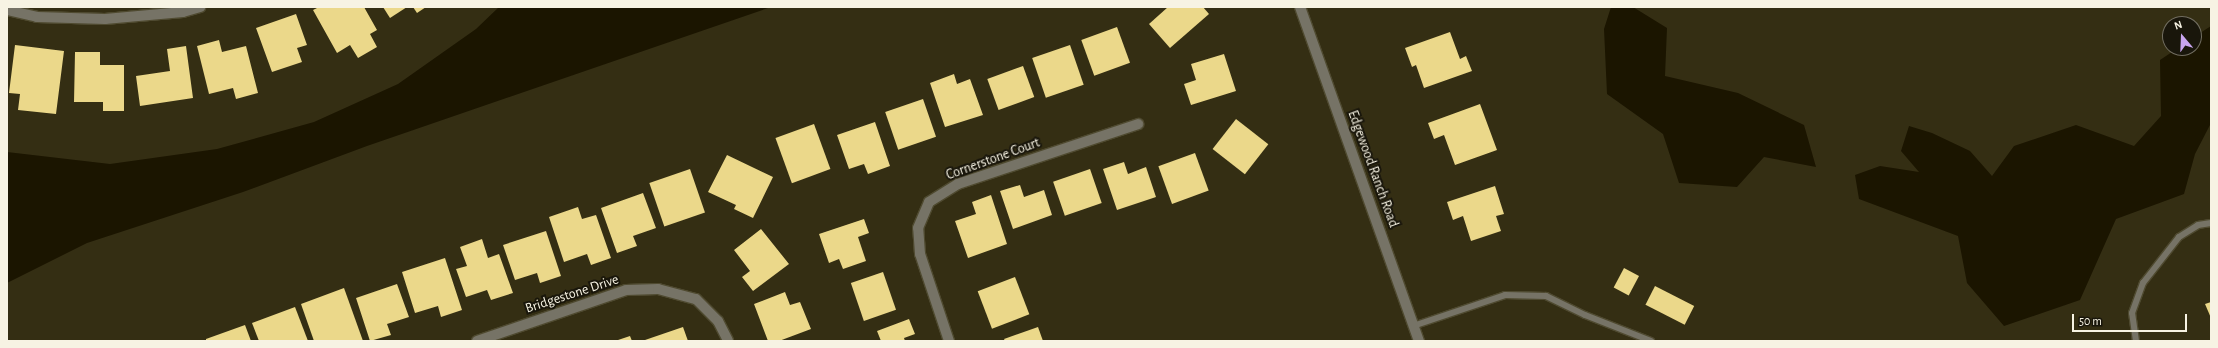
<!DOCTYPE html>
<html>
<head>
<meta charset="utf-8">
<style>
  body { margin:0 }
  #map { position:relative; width:2218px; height:348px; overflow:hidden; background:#342e13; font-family:"Alegreya Sans",sans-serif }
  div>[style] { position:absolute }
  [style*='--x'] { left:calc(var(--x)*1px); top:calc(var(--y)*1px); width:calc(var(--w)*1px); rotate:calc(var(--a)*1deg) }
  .water>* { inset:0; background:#1b1500 }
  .building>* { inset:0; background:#ebd88a; transform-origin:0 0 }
  .roads { filter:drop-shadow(1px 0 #4f4a30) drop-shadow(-1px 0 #4f4a30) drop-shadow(0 1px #4f4a30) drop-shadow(0 -1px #4f4a30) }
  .service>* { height:6px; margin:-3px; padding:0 3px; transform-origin:3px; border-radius:3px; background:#767366 }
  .minor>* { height:10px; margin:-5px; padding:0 5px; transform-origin:5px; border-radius:5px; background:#767366 }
  .tertiary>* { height:10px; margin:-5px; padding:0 5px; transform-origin:5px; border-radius:5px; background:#767366 }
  span { translate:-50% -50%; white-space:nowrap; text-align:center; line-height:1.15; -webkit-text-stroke:4px #19160b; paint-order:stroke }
  .street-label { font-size:14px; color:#f7f3e3 }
  .frame { position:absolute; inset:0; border:8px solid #f7f3e3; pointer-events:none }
  .north { position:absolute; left:2162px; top:16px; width:40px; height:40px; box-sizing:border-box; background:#19160b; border:1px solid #726e61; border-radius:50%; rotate:341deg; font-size:11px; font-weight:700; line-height:16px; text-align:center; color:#f7f3e3 }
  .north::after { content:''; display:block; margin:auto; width:14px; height:18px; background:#c8a5ef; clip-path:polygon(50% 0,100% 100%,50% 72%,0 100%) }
  .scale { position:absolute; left:2072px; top:314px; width:115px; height:18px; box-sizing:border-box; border:2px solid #f7f3e3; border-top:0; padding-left:5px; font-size:12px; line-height:14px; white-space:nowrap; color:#f7f3e3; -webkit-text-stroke:3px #19160b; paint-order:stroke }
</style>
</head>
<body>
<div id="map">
  <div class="water">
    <div style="clip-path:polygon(499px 7px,771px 7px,367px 146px,243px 192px,87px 243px,7px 283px,7px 152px,110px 164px,217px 149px,314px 122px,398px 84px,476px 29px)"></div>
    <div style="clip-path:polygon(1611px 7px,1633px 7px,1667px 28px,1665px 76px,1738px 93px,1804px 125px,1816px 167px,1764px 157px,1737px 187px,1679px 183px,1663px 134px,1607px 94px,1604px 29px)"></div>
    <div style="clip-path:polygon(2211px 26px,2211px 123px,2195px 154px,2184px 194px,2116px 219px,2080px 300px,2004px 326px,1967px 283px,1958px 236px,1859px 199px,1855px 175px,1880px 166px,1919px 172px,1901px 151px,1909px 126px,1932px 133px,1970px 151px,1992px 176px,2014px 146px,2076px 125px,2134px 146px,2161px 116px,2160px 60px,2178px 48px,2194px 48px,2194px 37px)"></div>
  </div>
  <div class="building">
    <div style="clip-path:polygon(319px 7px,364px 7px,377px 30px,370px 34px,377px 47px,358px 58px,350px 45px,337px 53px,313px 10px)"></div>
    <div style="clip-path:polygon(383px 7px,407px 7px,390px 18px)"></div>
    <div style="clip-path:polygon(413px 7px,426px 7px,417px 13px)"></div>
    <div style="clip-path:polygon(1168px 7px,1203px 7px,1209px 14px,1170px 48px,1149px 24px)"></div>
    <div style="clip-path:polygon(296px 14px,307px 45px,297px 48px,302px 62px,272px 72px,256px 28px)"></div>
    <div style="left:1117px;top:27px;width:38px;height:38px;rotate:70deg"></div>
    <div style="clip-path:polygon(1450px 32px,1460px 59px,1466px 56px,1472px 71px,1424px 88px,1416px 65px,1412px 67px,1405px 48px)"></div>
    <div style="clip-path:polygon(219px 40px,222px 52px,246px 46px,258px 93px,236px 99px,233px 88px,209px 94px,197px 46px)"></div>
    <div style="clip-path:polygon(15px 45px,64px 51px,56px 114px,18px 110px,20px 94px,9px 93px)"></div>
    <div style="left:1070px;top:45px;width:42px;height:40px;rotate:71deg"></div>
    <div style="clip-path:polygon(186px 46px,193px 98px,140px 106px,136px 76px,170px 71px,167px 49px)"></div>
    <div style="clip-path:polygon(75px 52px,100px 52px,100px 65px,124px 65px,124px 111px,103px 111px,103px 102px,74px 102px)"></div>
    <div style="clip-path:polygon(1224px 54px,1236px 91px,1191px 105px,1184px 84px,1196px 80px,1191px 64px)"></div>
    <div style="left:1023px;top:66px;width:33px;height:38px;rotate:70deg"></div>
    <div style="clip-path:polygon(954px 74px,957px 84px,970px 79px,983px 115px,945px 127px,930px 83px)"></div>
    <div style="left:923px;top:99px;width:40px;height:40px;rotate:71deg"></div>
    <div style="clip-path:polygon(1480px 104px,1497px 150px,1455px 165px,1444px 135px,1434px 139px,1428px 123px)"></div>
    <div style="left:1236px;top:119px;width:41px;height:38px;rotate:38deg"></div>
    <div style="clip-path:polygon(875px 122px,890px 166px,868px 174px,864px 164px,849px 169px,837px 135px)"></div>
    <div style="left:814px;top:124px;width:48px;height:41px;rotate:70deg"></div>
    <div style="left:1195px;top:153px;width:40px;height:39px;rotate:70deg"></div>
    <div style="clip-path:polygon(727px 155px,773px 177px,753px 218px,734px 209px,736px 205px,708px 192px)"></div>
    <div style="clip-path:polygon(1124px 162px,1128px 174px,1146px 167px,1156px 197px,1117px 210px,1103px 169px)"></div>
    <div style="left:690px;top:169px;width:46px;height:43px;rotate:71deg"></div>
    <div style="left:1090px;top:169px;width:36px;height:39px;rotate:71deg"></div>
    <div style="clip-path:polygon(1020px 185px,1024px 197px,1044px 190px,1052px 215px,1013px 229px,1000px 191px)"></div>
    <div style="clip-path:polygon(1495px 186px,1504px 214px,1496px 216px,1501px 231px,1471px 241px,1463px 216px,1453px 220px,1447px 202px)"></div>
    <div style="clip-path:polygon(643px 193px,656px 228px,633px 236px,637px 246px,617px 253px,601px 208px)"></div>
    <div style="clip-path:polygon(991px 195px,1007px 244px,968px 258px,955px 221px,976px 214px,972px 202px)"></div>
    <div style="clip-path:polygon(578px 207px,582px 219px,596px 215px,611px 258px,591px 265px,587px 254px,564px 262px,549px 217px)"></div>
    <div style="clip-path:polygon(864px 219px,869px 233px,858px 237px,866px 261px,843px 269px,839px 259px,829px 263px,819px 234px)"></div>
    <div style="clip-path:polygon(761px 229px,789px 264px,753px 291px,742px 277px,750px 271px,734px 250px)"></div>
    <div style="clip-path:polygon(546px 231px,561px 276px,540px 283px,537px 273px,515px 280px,503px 245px)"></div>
    <div style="clip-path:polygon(482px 239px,488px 258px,499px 254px,513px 293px,491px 300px,487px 290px,466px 297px,456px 269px,467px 266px,460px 247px)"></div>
    <div style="clip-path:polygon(445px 258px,462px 310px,441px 317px,438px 306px,415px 313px,402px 272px)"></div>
    <div style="left:1624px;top:268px;width:17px;height:22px;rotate:28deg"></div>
    <div style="left:883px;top:272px;width:40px;height:34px;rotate:71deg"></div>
    <div style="left:1015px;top:277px;width:40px;height:40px;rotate:69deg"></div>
    <div style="clip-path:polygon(397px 284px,409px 317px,387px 324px,391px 335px,370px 341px,356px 298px)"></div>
    <div style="left:1655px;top:286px;width:44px;height:21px;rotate:27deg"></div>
    <div style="clip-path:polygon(344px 288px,363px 341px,314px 341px,301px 304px)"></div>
    <div style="clip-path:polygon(785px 292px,790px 305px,800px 302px,811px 329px,779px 341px,768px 341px,754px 304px)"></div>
    <div style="clip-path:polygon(2211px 302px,2211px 318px,2205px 304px)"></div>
    <div style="clip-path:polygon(295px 307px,308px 341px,259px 341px,252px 323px)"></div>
    <div style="clip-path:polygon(909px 319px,915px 334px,904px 338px,905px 341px,881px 341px,877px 331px)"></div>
    <div style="clip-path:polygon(245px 325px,251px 341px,206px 341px,206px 339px)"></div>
    <div style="clip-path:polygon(683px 327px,688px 341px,646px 341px,645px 340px)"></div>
    <div style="clip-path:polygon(1038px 327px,1043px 341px,1005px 341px,1004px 339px)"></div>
    <div style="clip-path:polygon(630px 336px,632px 341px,615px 341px)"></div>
  </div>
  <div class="roads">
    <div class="service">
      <div style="--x:1413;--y:326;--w:97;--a:-18.6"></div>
      <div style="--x:1505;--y:295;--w:41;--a:1.4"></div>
      <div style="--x:1546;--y:296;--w:43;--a:26"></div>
      <div style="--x:1585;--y:315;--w:71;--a:21.5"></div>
      <div style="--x:2136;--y:341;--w:28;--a:-98"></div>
      <div style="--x:2132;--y:313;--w:32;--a:-70"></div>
      <div style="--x:2143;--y:283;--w:58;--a:-52"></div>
      <div style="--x:2179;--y:237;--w:22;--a:-32"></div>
      <div style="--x:2198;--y:225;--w:13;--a:-9"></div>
    </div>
    <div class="minor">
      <div style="--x:7;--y:10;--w:31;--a:13"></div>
      <div style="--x:37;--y:17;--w:68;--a:1.7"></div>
      <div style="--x:105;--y:19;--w:78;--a:-5.1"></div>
      <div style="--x:183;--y:12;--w:18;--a:-16"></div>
      <div style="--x:477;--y:341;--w:157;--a:-18.9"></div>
      <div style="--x:626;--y:290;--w:32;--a:-2"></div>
      <div style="--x:658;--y:289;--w:39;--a:15"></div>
      <div style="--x:696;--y:299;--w:31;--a:45"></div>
      <div style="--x:718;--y:321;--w:22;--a:63"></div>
      <div style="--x:949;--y:341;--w:92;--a:-108.4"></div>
      <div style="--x:920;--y:254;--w:26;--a:-94"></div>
      <div style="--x:918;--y:228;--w:28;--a:-67"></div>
      <div style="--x:929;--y:202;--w:34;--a:-32"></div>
      <div style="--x:958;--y:184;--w:190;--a:-18.4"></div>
    </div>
    <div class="tertiary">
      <div style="--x:1300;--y:7;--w:355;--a:70.4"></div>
    </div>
  </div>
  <div class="street-label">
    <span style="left:993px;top:159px;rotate:-20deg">Cornerstone Court</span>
    <span style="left:1373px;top:169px;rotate:70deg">Edgewood Ranch Road</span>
    <span style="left:572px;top:294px;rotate:-18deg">Bridgestone Drive</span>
  </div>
  <div class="frame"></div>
  <div class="north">N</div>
  <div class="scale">50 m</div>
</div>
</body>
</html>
